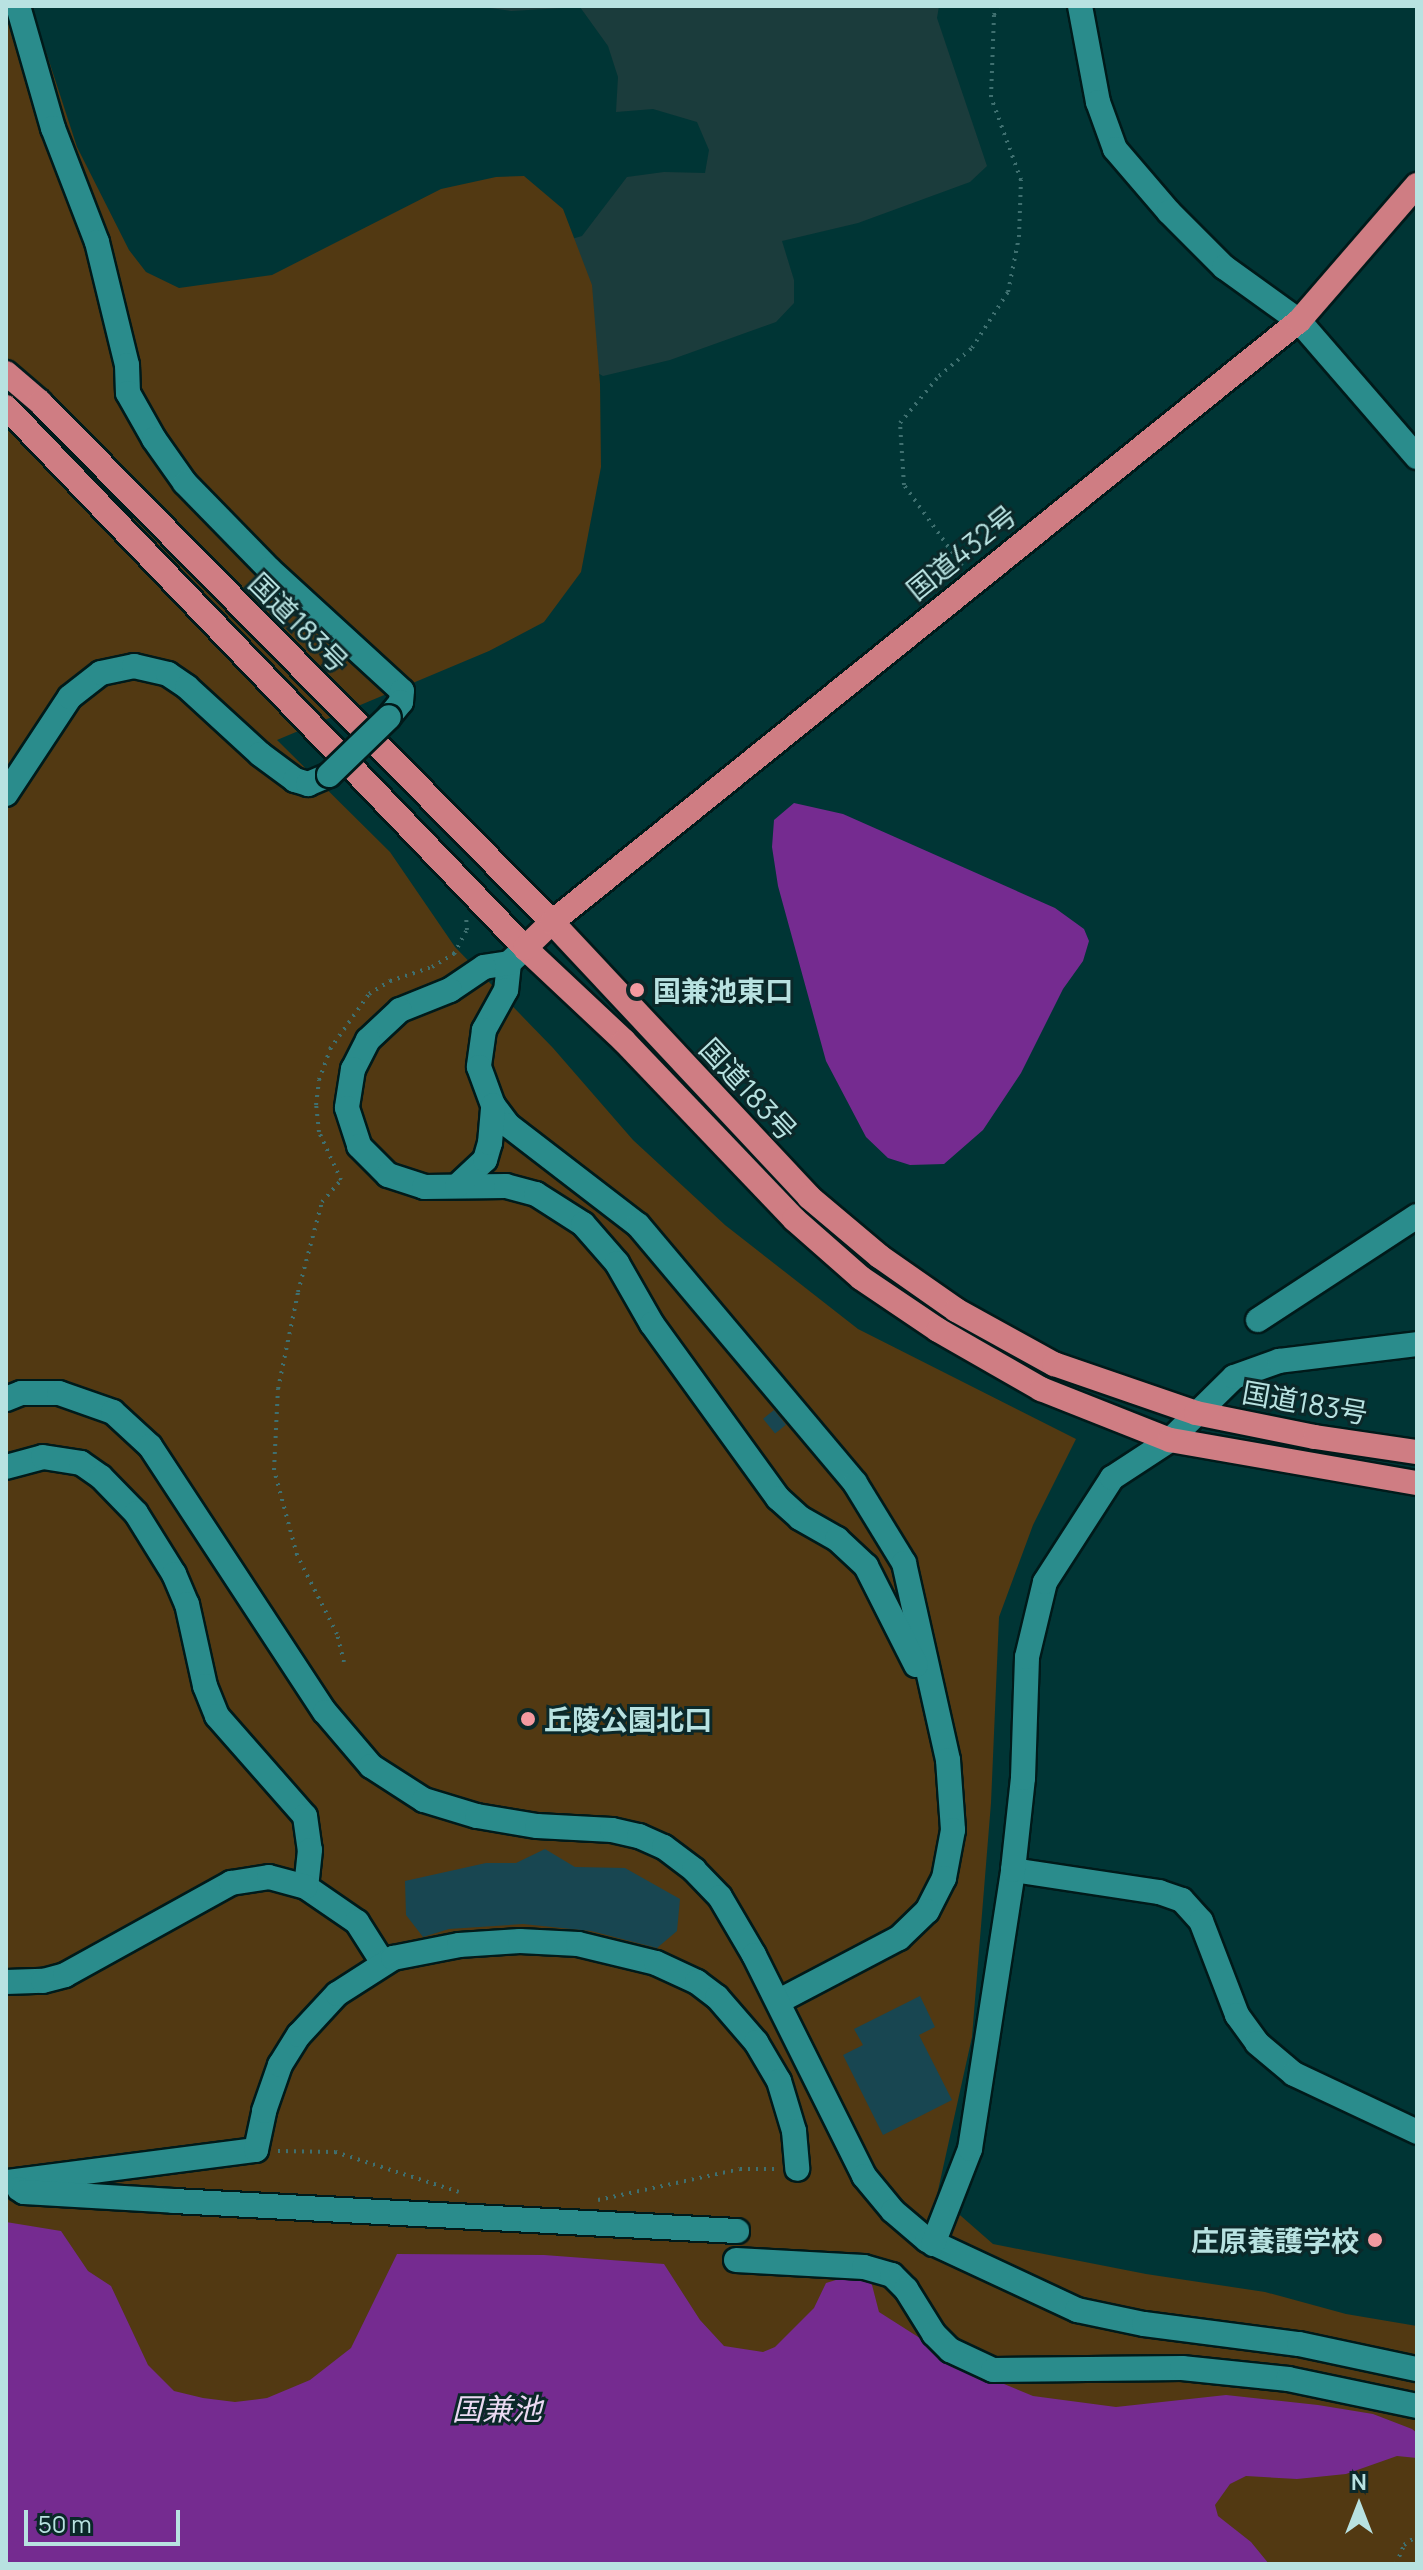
<!DOCTYPE html>
<html>
<head>
<meta charset="utf-8">
<style>
  body { margin:0 }
  #map { position:relative; width:1423px; height:2570px; overflow:hidden; background:#003535; font-family:Manrope,"Noto Sans JP",sans-serif }
  div>[style] { position:absolute }
  [style*='--x'] { left:calc(var(--x)*1px); top:calc(var(--y)*1px); width:calc(var(--w)*1px); rotate:calc(var(--a)*1deg) }
  .built>* { inset:0; background:#1b3c3c }
  .green>* { inset:0; background:#523912 }
  .water>* { inset:0; background:#752b90 }
  .building>* { inset:0; background:#184651; transform-origin:0 0 }
  .path>* { height:4px; margin-top:-2px; transform-origin:0; background:repeating-linear-gradient(90deg,#3f7070 0 2px,transparent 0 8px) }
  .roads { filter:drop-shadow(2px 0 #001a1a) drop-shadow(-2px 0 #001a1a) drop-shadow(0 2px #001a1a) drop-shadow(0 -2px #001a1a) }
  .minor>* { height:24px; margin:-12px; padding:0 12px; transform-origin:12px; border-radius:12px; background:#2a8c8c }
  .highway>* { height:24px; margin:-12px; padding:0 12px; transform-origin:12px; border-radius:12px; background:#cf7d83 }
  .bridges { filter:drop-shadow(2px 0 #001a1a) drop-shadow(-2px 0 #001a1a) drop-shadow(0 2px #001a1a) drop-shadow(0 -2px #001a1a) }
  .minor-bridge>* { height:24px; margin:-12px; padding:0 12px; transform-origin:12px; border-radius:12px; background:#2a8c8c }
  .dots>* { width:22px; height:22px; translate:-50% -50%; box-sizing:border-box; border:4px solid #0b2829; border-radius:50% }
  span { translate:-50% -50%; white-space:nowrap; text-align:center; line-height:1.15; -webkit-text-stroke:6px #0b2829; paint-order:stroke }
  .street-label { font-size:28px; color:#b8e2e1 }
  .poi-label { font-size:28px; color:#b8e2e1; font-weight:700 }
  .left { translate:0 -50%; text-align:left }
  .right { translate:-100% -50%; text-align:right }
  .water-label { font-size:30px; color:#ead9f2; font-style:italic }
  .frame { position:absolute; inset:0; border:8px solid #b8e2e1; pointer-events:none }
  .north { position:absolute; left:1319px; top:2466px; width:80px; height:80px; -webkit-text-stroke:6px #0b2829; paint-order:stroke; rotate:0deg; font-size:22px; font-weight:700; line-height:32px; text-align:center; color:#b8e2e1 }
  .north::after { content:''; display:block; margin:auto; width:28px; height:36px; background:#b8e2e1; clip-path:polygon(50% 0,100% 100%,50% 72%,0 100%) }
  .scale { position:absolute; left:24px; top:2510px; width:156px; height:36px; box-sizing:border-box; border:4px solid #b8e2e1; border-top:0; padding-left:10px; font-size:24px; line-height:28px; white-space:nowrap; color:#b8e2e1; -webkit-text-stroke:6px #0b2829; paint-order:stroke }
</style>
</head>
<body>
<div id="map">
  <div class="built">
    <div style="clip-path:polygon(476px 6px,939px 6px,937px 18px,987px 166px,970px 182px,858px 223px,782px 241px,794px 280px,794px 303px,776px 322px,670px 360px,603px 376px,587px 367px,547px 246px,582px 236px,627px 177px,664px 172px,705px 173px,709px 150px,697px 122px,653px 109px,616px 112px,618px 77px,608px 46px,580px 7px,511px 11px)"></div>
  </div>
  <div class="green">
    <div style="clip-path:polygon(6px 6px,23px 6px,36px 21px,77px 147px,129px 250px,146px 272px,179px 288px,272px 275px,441px 189px,496px 177px,524px 176px,563px 209px,592px 285px,600px 384px,601px 467px,581px 572px,544px 622px,489px 651px,277px 740px,390px 852px,455px 947px,553px 1048px,633px 1140px,725px 1225px,858px 1329px,1076px 1439px,1033px 1525px,999px 1617px,991px 1803px,972px 2037px,937px 2195px,993px 2244px,1146px 2274px,1265px 2292px,1346px 2314px,1417px 2326px,1417px 2564px,6px 2564px)"></div>
  </div>
  <div class="water">
    <div style="clip-path:polygon(794px 803px,843px 814px,1055px 908px,1084px 929px,1089px 941px,1083px 961px,1063px 989px,1021px 1073px,983px 1130px,944px 1164px,910px 1165px,888px 1158px,866px 1137px,826px 1061px,778px 886px,772px 847px,774px 820px)"></div>
    <div style="clip-path:polygon(6px 2222px,61px 2231px,88px 2271px,111px 2286px,148px 2365px,174px 2391px,203px 2398px,235px 2402px,267px 2398px,310px 2380px,351px 2348px,397px 2254px,544px 2255px,664px 2264px,700px 2320px,724px 2346px,763px 2352px,775px 2347px,814px 2308px,826px 2283px,862px 2272px,872px 2285px,879px 2312px,970px 2370px,1033px 2396px,1116px 2407px,1226px 2395px,1318px 2405px,1373px 2414px,1412px 2429px,1417px 2433px,1417px 2458px,1397px 2456px,1346px 2474px,1297px 2479px,1246px 2476px,1230px 2484px,1215px 2505px,1218px 2516px,1251px 2542px,1269px 2564px,6px 2564px)"></div>
  </div>
  <div class="building">
    <div style="left:774px;top:1410px;width:19px;height:14px;rotate:51deg"></div>
    <div style="clip-path:polygon(545px 1849px,575px 1867px,625px 1868px,680px 1899px,677px 1931px,657px 1948px,591px 1931px,523px 1924px,449px 1929px,423px 1937px,406px 1915px,405px 1881px,486px 1863px,516px 1863px)"></div>
    <div style="clip-path:polygon(920px 1996px,935px 2027px,919px 2035px,952px 2100px,883px 2135px,843px 2055px,863px 2045px,854px 2029px)"></div>
  </div>
  <div class="path">
    <div style="--x:962;--y:566;--w:100;--a:-125.6"></div>
    <div style="--x:904;--y:485;--w:62;--a:-93.7"></div>
    <div style="--x:900;--y:423;--w:61;--a:-50.3"></div>
    <div style="--x:939;--y:376;--w:43;--a:-40.3"></div>
    <div style="--x:972;--y:348;--w:67;--a:-57.3"></div>
    <div style="--x:1008;--y:292;--w:56;--a:-78.7"></div>
    <div style="--x:1019;--y:237;--w:57;--a:-88"></div>
    <div style="--x:1021;--y:180;--w:88;--a:-109.9"></div>
    <div style="--x:991;--y:97;--w:82;--a:-87.9"></div>
    <div style="--x:994;--y:15;--w:10;--a:-66"></div>
    <div style="--x:344;--y:1662;--w:29;--a:-104"></div>
    <div style="--x:337;--y:1634;--w:89;--a:-116.9"></div>
    <div style="--x:297;--y:1555;--w:88;--a:-105.1"></div>
    <div style="--x:274;--y:1470;--w:81;--a:-87.2"></div>
    <div style="--x:278;--y:1389;--w:99;--a:-78.3"></div>
    <div style="--x:298;--y:1292;--w:93;--a:-75.1"></div>
    <div style="--x:322;--y:1202;--w:29;--a:-49"></div>
    <div style="--x:341;--y:1180;--w:53;--a:-114.6"></div>
    <div style="--x:319;--y:1132;--w:27;--a:-96"></div>
    <div style="--x:316;--y:1105;--w:25;--a:-83"></div>
    <div style="--x:319;--y:1080;--w:33;--a:-70"></div>
    <div style="--x:330;--y:1049;--w:67;--a:-54.7"></div>
    <div style="--x:369;--y:994;--w:25;--a:-32"></div>
    <div style="--x:390;--y:981;--w:44;--a:-18.4"></div>
    <div style="--x:432;--y:967;--w:26;--a:-31"></div>
    <div style="--x:454;--y:954;--w:27;--a:-62"></div>
    <div style="--x:467;--y:930;--w:13;--a:-94"></div>
    <div style="--x:278;--y:2151;--w:57;--a:1"></div>
    <div style="--x:335;--y:2152;--w:130;--a:17.9"></div>
    <div style="--x:598;--y:2200;--w:145;--a:-12.3"></div>
    <div style="--x:740;--y:2169;--w:38;--a:0"></div>
    <div style="--x:1396;--y:2564;--w:21;--a:-67"></div>
    <div style="--x:1404;--y:2545;--w:16;--a:-35"></div>
  </div>
  <div class="roads">
    <div class="minor">
      <div style="--x:18;--y:6;--w:127;--a:74"></div>
      <div style="--x:53;--y:128;--w:122;--a:68.9"></div>
      <div style="--x:97;--y:242;--w:127;--a:76.3"></div>
      <div style="--x:127;--y:365;--w:28;--a:88"></div>
      <div style="--x:128;--y:393;--w:53;--a:60.5"></div>
      <div style="--x:154;--y:439;--w:54;--a:54.8"></div>
      <div style="--x:185;--y:483;--w:120;--a:45.7"></div>
      <div style="--x:269;--y:569;--w:180;--a:42.5"></div>
      <div style="--x:402;--y:691;--w:11;--a:95"></div>
      <div style="--x:401;--y:702;--w:19;--a:129"></div>
      <div style="--x:1080;--y:6;--w:98;--a:79.4"></div>
      <div style="--x:1098;--y:102;--w:50;--a:70.1"></div>
      <div style="--x:1115;--y:149;--w:83;--a:49.4"></div>
      <div style="--x:1169;--y:212;--w:78;--a:45"></div>
      <div style="--x:1224;--y:267;--w:92;--a:35.8"></div>
      <div style="--x:1299;--y:321;--w:180;--a:49.1"></div>
      <div style="--x:6;--y:794;--w:116;--a:-56.6"></div>
      <div style="--x:70;--y:697;--w:39;--a:-38"></div>
      <div style="--x:101;--y:673;--w:34;--a:-12"></div>
      <div style="--x:134;--y:666;--w:35;--a:13"></div>
      <div style="--x:168;--y:674;--w:23;--a:34"></div>
      <div style="--x:187;--y:687;--w:99;--a:42.5"></div>
      <div style="--x:260;--y:754;--w:44;--a:36.6"></div>
      <div style="--x:295;--y:780;--w:14;--a:17"></div>
      <div style="--x:308;--y:784;--w:23;--a:-23"></div>
      <div style="--x:525;--y:948;--w:22;--a:137"></div>
      <div style="--x:509;--y:963;--w:27;--a:96"></div>
      <div style="--x:506;--y:990;--w:46;--a:118.8"></div>
      <div style="--x:484;--y:1030;--w:37;--a:98"></div>
      <div style="--x:479;--y:1067;--w:40;--a:69.8"></div>
      <div style="--x:493;--y:1105;--w:25;--a:53"></div>
      <div style="--x:508;--y:1125;--w:164;--a:37.6"></div>
      <div style="--x:638;--y:1225;--w:337;--a:49.9"></div>
      <div style="--x:855;--y:1483;--w:94;--a:58.5"></div>
      <div style="--x:904;--y:1563;--w:202;--a:77.4"></div>
      <div style="--x:948;--y:1760;--w:70;--a:85.9"></div>
      <div style="--x:953;--y:1830;--w:49;--a:100.6"></div>
      <div style="--x:944;--y:1878;--w:37;--a:117"></div>
      <div style="--x:927;--y:1911;--w:39;--a:136"></div>
      <div style="--x:899;--y:1938;--w:136;--a:152.3"></div>
      <div style="--x:509;--y:963;--w:25;--a:171"></div>
      <div style="--x:484;--y:967;--w:41;--a:145.9"></div>
      <div style="--x:450;--y:990;--w:54;--a:158.2"></div>
      <div style="--x:400;--y:1010;--w:44;--a:136.8"></div>
      <div style="--x:368;--y:1040;--w:33;--a:117"></div>
      <div style="--x:353;--y:1069;--w:39;--a:99"></div>
      <div style="--x:347;--y:1108;--w:40;--a:72"></div>
      <div style="--x:359;--y:1146;--w:41;--a:45"></div>
      <div style="--x:388;--y:1175;--w:38;--a:18"></div>
      <div style="--x:424;--y:1187;--w:82;--a:-0.7"></div>
      <div style="--x:506;--y:1186;--w:31;--a:15"></div>
      <div style="--x:536;--y:1194;--w:56;--a:32.6"></div>
      <div style="--x:583;--y:1224;--w:52;--a:48.9"></div>
      <div style="--x:617;--y:1263;--w:70;--a:60.2"></div>
      <div style="--x:652;--y:1324;--w:215;--a:54.1"></div>
      <div style="--x:778;--y:1498;--w:30;--a:42"></div>
      <div style="--x:800;--y:1518;--w:43;--a:29.6"></div>
      <div style="--x:837;--y:1539;--w:40;--a:43"></div>
      <div style="--x:866;--y:1566;--w:111;--a:63.2"></div>
      <div style="--x:457;--y:1186;--w:38;--a:-43"></div>
      <div style="--x:485;--y:1160;--w:18;--a:-74"></div>
      <div style="--x:490;--y:1143;--w:38;--a:-85"></div>
      <div style="--x:1258;--y:1320;--w:190;--a:-33.2"></div>
      <div style="--x:6;--y:1399;--w:16;--a:-22"></div>
      <div style="--x:21;--y:1393;--w:38;--a:0"></div>
      <div style="--x:59;--y:1393;--w:57;--a:19.4"></div>
      <div style="--x:113;--y:1412;--w:50;--a:42.6"></div>
      <div style="--x:150;--y:1446;--w:318;--a:56.7"></div>
      <div style="--x:325;--y:1712;--w:71;--a:49.6"></div>
      <div style="--x:371;--y:1766;--w:63;--a:32.7"></div>
      <div style="--x:424;--y:1800;--w:55;--a:16.8"></div>
      <div style="--x:477;--y:1816;--w:61;--a:9.5"></div>
      <div style="--x:537;--y:1826;--w:75;--a:3.1"></div>
      <div style="--x:612;--y:1830;--w:28;--a:13"></div>
      <div style="--x:639;--y:1836;--w:27;--a:24"></div>
      <div style="--x:664;--y:1847;--w:38;--a:37"></div>
      <div style="--x:694;--y:1870;--w:37;--a:46"></div>
      <div style="--x:720;--y:1897;--w:67;--a:59.6"></div>
      <div style="--x:754;--y:1955;--w:247;--a:63.5"></div>
      <div style="--x:864;--y:2176;--w:45;--a:50.4"></div>
      <div style="--x:893;--y:2211;--w:45;--a:40.5"></div>
      <div style="--x:927;--y:2240;--w:166;--a:25"></div>
      <div style="--x:1077;--y:2310;--w:68;--a:11.8"></div>
      <div style="--x:1144;--y:2324;--w:156;--a:7.4"></div>
      <div style="--x:1299;--y:2344;--w:121;--a:12"></div>
      <div style="--x:6;--y:1467;--w:38;--a:-15"></div>
      <div style="--x:43;--y:1457;--w:38;--a:9"></div>
      <div style="--x:81;--y:1463;--w:24;--a:35"></div>
      <div style="--x:101;--y:1477;--w:50;--a:45.8"></div>
      <div style="--x:136;--y:1513;--w:72;--a:58.1"></div>
      <div style="--x:174;--y:1574;--w:33;--a:67"></div>
      <div style="--x:187;--y:1604;--w:84;--a:77.6"></div>
      <div style="--x:205;--y:1686;--w:32;--a:68"></div>
      <div style="--x:217;--y:1716;--w:133;--a:48.7"></div>
      <div style="--x:305;--y:1816;--w:34;--a:82"></div>
      <div style="--x:310;--y:1850;--w:37;--a:96"></div>
      <div style="--x:306;--y:1887;--w:62;--a:34.5"></div>
      <div style="--x:357;--y:1922;--w:49;--a:57.6"></div>
      <div style="--x:1013;--y:1870;--w:148;--a:8.6"></div>
      <div style="--x:1159;--y:1892;--w:24;--a:19"></div>
      <div style="--x:1182;--y:1900;--w:28;--a:48"></div>
      <div style="--x:1201;--y:1921;--w:101;--a:69"></div>
      <div style="--x:1237;--y:2015;--w:34;--a:54"></div>
      <div style="--x:1257;--y:2043;--w:48;--a:40"></div>
      <div style="--x:1294;--y:2074;--w:136;--a:25.2"></div>
      <div style="--x:6;--y:1982;--w:37;--a:-2"></div>
      <div style="--x:43;--y:1981;--w:23;--a:-15"></div>
      <div style="--x:65;--y:1975;--w:190;--a:-29"></div>
      <div style="--x:231;--y:1883;--w:38;--a:-9"></div>
      <div style="--x:269;--y:1877;--w:38;--a:15"></div>
      <div style="--x:8;--y:2182;--w:250;--a:-7.4"></div>
      <div style="--x:256;--y:2150;--w:40;--a:-78"></div>
      <div style="--x:264;--y:2111;--w:49;--a:-70.8"></div>
      <div style="--x:280;--y:2065;--w:36;--a:-58"></div>
      <div style="--x:299;--y:2035;--w:56;--a:-47.2"></div>
      <div style="--x:337;--y:1994;--w:67;--a:-32.7"></div>
      <div style="--x:393;--y:1958;--w:67;--a:-11.1"></div>
      <div style="--x:459;--y:1945;--w:61;--a:-3.8"></div>
      <div style="--x:520;--y:1941;--w:58;--a:3"></div>
      <div style="--x:578;--y:1944;--w:80;--a:13.7"></div>
      <div style="--x:656;--y:1963;--w:45;--a:24.9"></div>
      <div style="--x:697;--y:1982;--w:25;--a:37"></div>
      <div style="--x:717;--y:1997;--w:60;--a:49.1"></div>
      <div style="--x:756;--y:2042;--w:45;--a:59.5"></div>
      <div style="--x:779;--y:2081;--w:52;--a:73.3"></div>
      <div style="--x:794;--y:2131;--w:38;--a:85"></div>
      <div style="--x:19;--y:2189;--w:6;--a:31"></div>
      <div style="--x:24;--y:2192;--w:150;--a:3.4"></div>
      <div style="--x:174;--y:2201;--w:564;--a:3.05"></div>
      <div style="--x:933;--y:2244;--w:102;--a:-68.7"></div>
      <div style="--x:970;--y:2149;--w:282;--a:-81.2"></div>
      <div style="--x:1013;--y:1870;--w:93;--a:-83.8"></div>
      <div style="--x:1023;--y:1778;--w:121;--a:-88.1"></div>
      <div style="--x:1027;--y:1657;--w:77;--a:-76.5"></div>
      <div style="--x:1045;--y:1582;--w:124;--a:-57.2"></div>
      <div style="--x:1112;--y:1478;--w:69;--a:-33.2"></div>
      <div style="--x:1170;--y:1440;--w:90;--a:-44.5"></div>
      <div style="--x:1234;--y:1377;--w:48;--a:-19.6"></div>
      <div style="--x:1279;--y:1361;--w:139;--a:-7"></div>
      <div style="--x:736;--y:2260;--w:128;--a:3.1"></div>
      <div style="--x:864;--y:2267;--w:29;--a:16"></div>
      <div style="--x:892;--y:2275;--w:20;--a:45"></div>
      <div style="--x:906;--y:2289;--w:53;--a:58.1"></div>
      <div style="--x:934;--y:2334;--w:23;--a:45"></div>
      <div style="--x:950;--y:2350;--w:47;--a:24.9"></div>
      <div style="--x:993;--y:2370;--w:189;--a:-0.6"></div>
      <div style="--x:1182;--y:2368;--w:107;--a:5.9"></div>
      <div style="--x:1288;--y:2379;--w:132;--a:11.8"></div>
    </div>
    <div class="highway">
      <div style="--x:6;--y:373;--w:45;--a:40.5"></div>
      <div style="--x:40;--y:402;--w:730;--a:45.44"></div>
      <div style="--x:552;--y:922;--w:376;--a:46.9"></div>
      <div style="--x:809;--y:1197;--w:92;--a:40.1"></div>
      <div style="--x:879;--y:1256;--w:94;--a:35"></div>
      <div style="--x:956;--y:1310;--w:112;--a:28.9"></div>
      <div style="--x:1054;--y:1364;--w:150;--a:19"></div>
      <div style="--x:1196;--y:1413;--w:121;--a:11.4"></div>
      <div style="--x:1315;--y:1437;--w:103;--a:8.4"></div>
      <div style="--x:6;--y:407;--w:750;--a:46.19"></div>
      <div style="--x:525;--y:948;--w:136;--a:43.2"></div>
      <div style="--x:624;--y:1041;--w:246;--a:46.3"></div>
      <div style="--x:794;--y:1219;--w:89;--a:41.4"></div>
      <div style="--x:861;--y:1278;--w:93;--a:34"></div>
      <div style="--x:938;--y:1330;--w:119;--a:29.8"></div>
      <div style="--x:1041;--y:1389;--w:139;--a:21.6"></div>
      <div style="--x:1170;--y:1440;--w:251;--a:9.9"></div>
      <div style="--x:525;--y:948;--w:37;--a:-44"></div>
      <div style="--x:552;--y:922;--w:959;--a:-38.82"></div>
      <div style="--x:1299;--y:321;--w:180;--a:-49.1"></div>
    </div>
  </div>
  <div class="bridges">
    <div class="minor-bridge">
      <div style="--x:329;--y:775;--w:83;--a:-44"></div>
    </div>
  </div>
  <div class="dots">
    <div style="left:637px;top:990px;background:#f49aa0"></div>
    <div style="left:528px;top:1719px;background:#f49aa0"></div>
    <div style="left:1375px;top:2240px;background:#f49aa0"></div>
  </div>
  <div class="street-label">
    <span style="left:961px;top:552px;rotate:-39deg">国道432号</span>
    <span style="left:299px;top:622px;rotate:45deg">国道183号</span>
    <span style="left:749px;top:1089px;rotate:47deg">国道183号</span>
    <span style="left:1305px;top:1402px;rotate:10deg">国道183号</span>
  </div>
  <div class="poi-label">
    <span class="left" style="left:653px;top:990px">国兼池東口</span>
    <span class="left" style="left:544px;top:1719px">丘陵公園北口</span>
    <span class="right" style="left:1359px;top:2240px">庄原養護学校</span>
  </div>
  <div class="water-label">
    <span style="left:497px;top:2409px">国兼池</span>
  </div>
  <div class="frame"></div>
  <div class="north">N</div>
  <div class="scale">50 m</div>
</div>
</body>
</html>
